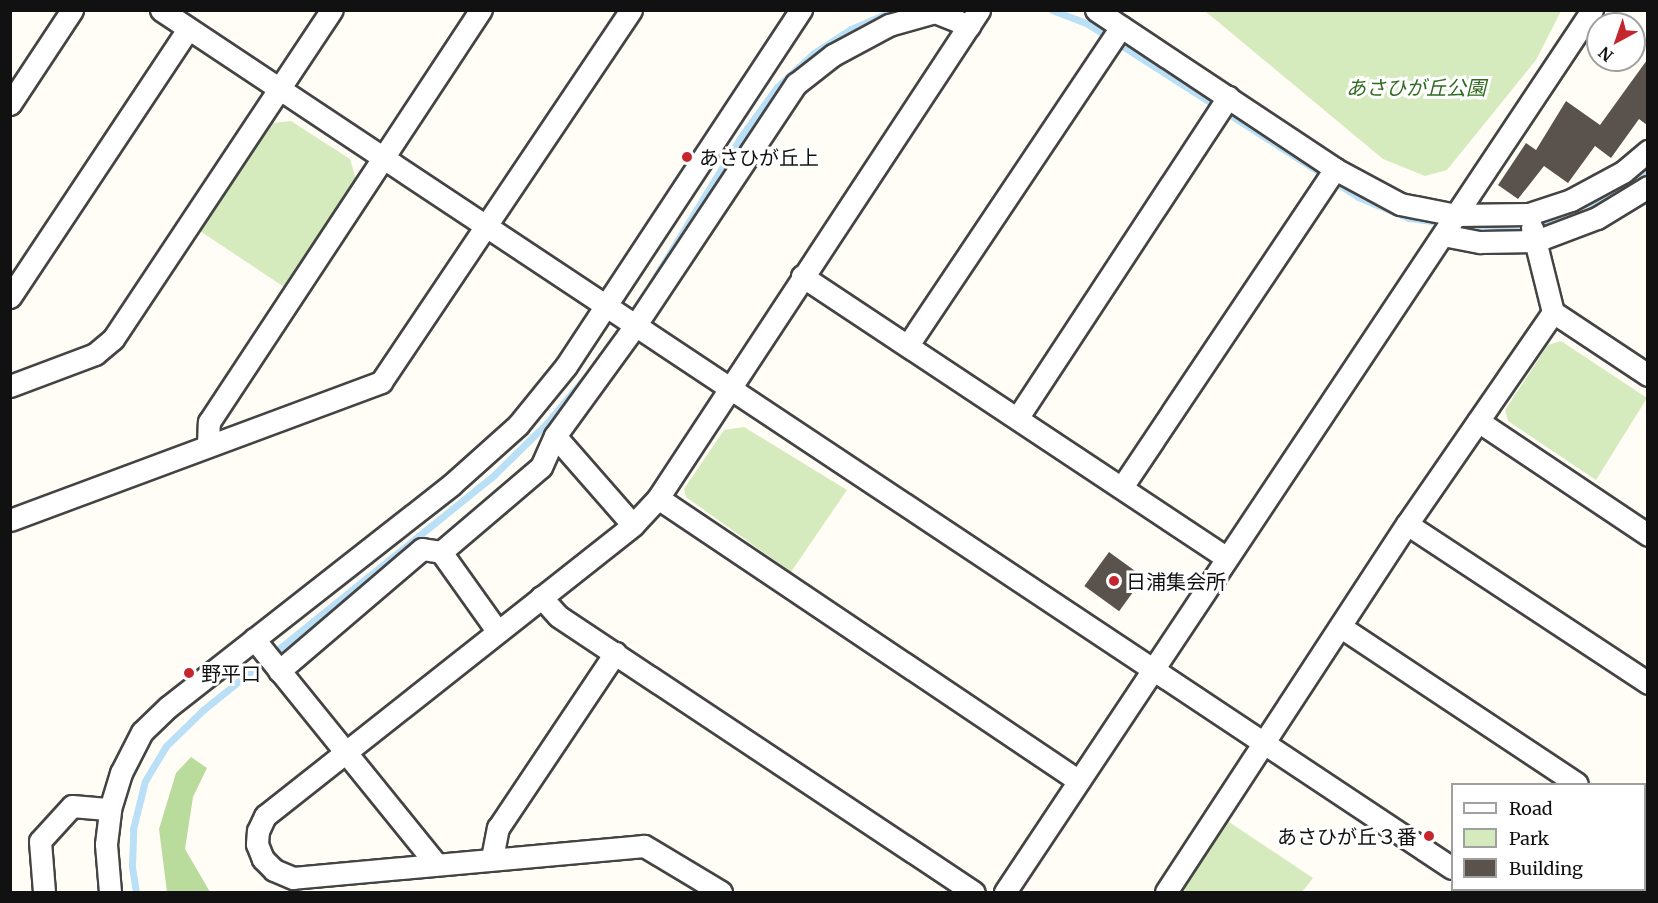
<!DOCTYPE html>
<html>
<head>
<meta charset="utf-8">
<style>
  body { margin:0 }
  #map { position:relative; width:1658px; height:903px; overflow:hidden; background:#fffdf5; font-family:Merriweather,"Noto Sans JP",serif }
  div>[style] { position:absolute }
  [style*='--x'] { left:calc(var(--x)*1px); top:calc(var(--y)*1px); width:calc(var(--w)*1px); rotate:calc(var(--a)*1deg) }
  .green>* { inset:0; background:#d5ebbd }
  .forest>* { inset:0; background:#b9dc9c }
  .stream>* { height:7px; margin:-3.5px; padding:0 3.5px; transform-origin:3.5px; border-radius:3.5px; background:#b9e0f7 }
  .building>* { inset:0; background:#5a524d; transform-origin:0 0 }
  .roads { filter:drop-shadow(2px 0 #444) drop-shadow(-2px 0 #444) drop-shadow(0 2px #444) drop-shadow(0 -2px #444) }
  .minor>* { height:21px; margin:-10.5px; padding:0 10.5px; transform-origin:10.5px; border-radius:10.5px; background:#fff }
  .dots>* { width:16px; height:16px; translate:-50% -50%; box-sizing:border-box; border:3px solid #fff; border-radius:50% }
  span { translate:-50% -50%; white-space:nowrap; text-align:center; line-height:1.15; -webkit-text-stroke:6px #fff; paint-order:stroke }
  .park-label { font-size:20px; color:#2f6b1f; font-style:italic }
  .poi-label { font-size:20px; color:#111 }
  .left { translate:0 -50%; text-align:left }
  .right { translate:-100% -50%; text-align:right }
  .frame { position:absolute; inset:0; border:12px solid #111; pointer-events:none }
  .legend { position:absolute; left:1451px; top:783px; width:195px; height:108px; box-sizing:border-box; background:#fff; border:2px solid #a0a0a0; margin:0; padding:8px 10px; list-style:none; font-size:18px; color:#111 }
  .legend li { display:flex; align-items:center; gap:12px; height:30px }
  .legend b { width:30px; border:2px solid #a0a0a0 }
  .north { position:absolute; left:1586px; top:12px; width:60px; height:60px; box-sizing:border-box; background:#fff; border:2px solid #a0a0a0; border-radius:50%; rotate:220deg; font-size:16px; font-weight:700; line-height:24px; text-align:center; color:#111 }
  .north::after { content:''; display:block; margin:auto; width:21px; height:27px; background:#c4262e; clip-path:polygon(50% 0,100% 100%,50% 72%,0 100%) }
</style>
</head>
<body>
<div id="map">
  <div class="green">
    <div style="clip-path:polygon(1205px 11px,1561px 11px,1536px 60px,1447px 170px,1425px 176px,1383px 159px)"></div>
    <div style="clip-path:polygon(291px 121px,350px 159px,356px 180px,284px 287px,200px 231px,273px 123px)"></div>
    <div style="clip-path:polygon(1561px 341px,1647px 398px,1596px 480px,1508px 421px,1505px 410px,1548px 345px)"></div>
    <div style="clip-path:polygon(744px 427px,847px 490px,791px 572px,686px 497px,684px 489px,724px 430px)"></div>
    <div style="clip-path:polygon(1226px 820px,1313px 878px,1302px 892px,1180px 892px)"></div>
  </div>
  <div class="forest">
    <div style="clip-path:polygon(191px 757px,207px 768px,193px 797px,185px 849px,210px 892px,167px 892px,159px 829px,176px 773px)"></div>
  </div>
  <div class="stream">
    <div style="--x:1052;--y:10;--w:39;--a:21"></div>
    <div style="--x:1088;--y:24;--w:321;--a:32.6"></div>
    <div style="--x:1358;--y:197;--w:55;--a:22.4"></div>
    <div style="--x:1409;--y:218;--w:92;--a:7.5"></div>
    <div style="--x:1500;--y:230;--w:70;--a:-11.5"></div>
    <div style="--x:1569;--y:216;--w:53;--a:-25.6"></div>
    <div style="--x:1617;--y:193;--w:38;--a:-35"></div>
    <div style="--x:651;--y:284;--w:171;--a:-58.6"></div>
    <div style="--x:740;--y:138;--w:63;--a:-54"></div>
    <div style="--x:777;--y:87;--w:50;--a:-42.6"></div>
    <div style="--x:814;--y:53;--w:44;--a:-33"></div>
    <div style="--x:851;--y:29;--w:48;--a:-23.4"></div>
    <div style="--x:136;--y:892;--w:26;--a:-99"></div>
    <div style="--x:132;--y:866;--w:37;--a:-88"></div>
    <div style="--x:133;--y:829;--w:49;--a:-76"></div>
    <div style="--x:145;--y:781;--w:41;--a:-59"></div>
    <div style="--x:166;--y:746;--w:52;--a:-44.2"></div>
    <div style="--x:203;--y:710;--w:375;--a:-38.9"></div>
    <div style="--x:495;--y:474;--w:71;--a:-44.4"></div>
    <div style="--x:546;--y:424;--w:65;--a:-50"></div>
  </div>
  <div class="building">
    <div style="clip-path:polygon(1647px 60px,1647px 125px,1639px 119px,1611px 158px,1595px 146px,1568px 183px,1544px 166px,1518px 199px,1498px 185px,1526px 143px,1536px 150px,1566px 101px,1600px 125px)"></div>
    <div style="left:1109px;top:552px;width:43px;height:42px;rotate:36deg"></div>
  </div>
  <div class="roads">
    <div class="minor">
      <div style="--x:161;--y:10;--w:1550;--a:33.61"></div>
      <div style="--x:1096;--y:10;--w:287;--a:33.6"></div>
      <div style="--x:1335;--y:169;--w:74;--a:28.3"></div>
      <div style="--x:1400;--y:204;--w:57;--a:11.1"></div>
      <div style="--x:1456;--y:215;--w:73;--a:-0.8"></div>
      <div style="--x:1529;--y:214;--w:44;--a:-18.4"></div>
      <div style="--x:1571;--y:200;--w:59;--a:-28.3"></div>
      <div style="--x:1623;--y:172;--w:33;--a:-40"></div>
      <div style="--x:10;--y:104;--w:113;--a:-56.6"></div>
      <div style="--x:1532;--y:228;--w:87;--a:76"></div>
      <div style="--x:1553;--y:312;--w:114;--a:33.6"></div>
      <div style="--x:1443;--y:235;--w:38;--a:11"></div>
      <div style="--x:1480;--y:242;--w:56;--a:-1"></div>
      <div style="--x:1536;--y:241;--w:65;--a:-20.7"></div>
      <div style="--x:1597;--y:218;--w:60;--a:-31.3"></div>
      <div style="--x:802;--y:276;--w:510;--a:33.57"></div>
      <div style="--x:10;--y:297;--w:322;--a:-56.4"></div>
      <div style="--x:908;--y:345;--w:383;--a:-56.2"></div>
      <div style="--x:10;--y:386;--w:91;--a:-20.6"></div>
      <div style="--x:95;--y:354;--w:23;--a:-40"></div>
      <div style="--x:113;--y:339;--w:395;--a:-56.4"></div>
      <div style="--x:1018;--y:417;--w:383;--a:-56.7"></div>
      <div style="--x:1478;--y:421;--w:205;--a:33.8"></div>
      <div style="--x:555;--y:436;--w:118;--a:48.8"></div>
      <div style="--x:208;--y:445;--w:23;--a:-88"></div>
      <div style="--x:209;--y:422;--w:494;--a:-56.6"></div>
      <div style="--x:1122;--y:487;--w:383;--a:-56.2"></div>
      <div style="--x:658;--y:498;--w:507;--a:33.91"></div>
      <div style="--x:10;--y:520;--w:396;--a:-20.4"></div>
      <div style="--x:381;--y:382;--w:448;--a:-56.1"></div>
      <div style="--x:1407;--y:524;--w:289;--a:33.4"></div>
      <div style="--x:441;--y:552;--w:98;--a:54.5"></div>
      <div style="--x:541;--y:597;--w:25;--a:48"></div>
      <div style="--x:558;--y:616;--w:499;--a:33.6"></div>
      <div style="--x:1341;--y:627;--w:283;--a:33.6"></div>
      <div style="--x:254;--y:639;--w:289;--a:51"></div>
      <div style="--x:279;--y:671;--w:188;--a:-40.5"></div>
      <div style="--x:422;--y:549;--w:19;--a:9"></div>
      <div style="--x:441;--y:552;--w:131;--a:-40.4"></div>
      <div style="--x:541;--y:467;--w:34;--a:-66"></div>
      <div style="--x:555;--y:436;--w:136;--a:-54"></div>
      <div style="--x:635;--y:326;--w:291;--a:-56.4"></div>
      <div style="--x:796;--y:84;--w:47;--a:-38.1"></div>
      <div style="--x:833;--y:55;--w:64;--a:-28.2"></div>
      <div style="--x:889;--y:25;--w:48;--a:-15.8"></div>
      <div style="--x:935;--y:12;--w:37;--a:22"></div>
      <div style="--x:1644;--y:830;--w:4;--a:27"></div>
      <div style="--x:492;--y:858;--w:31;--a:-79"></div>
      <div style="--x:498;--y:828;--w:211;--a:-56.2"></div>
      <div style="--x:1485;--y:890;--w:4;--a:27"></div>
      <div style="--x:44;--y:892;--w:51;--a:-94.5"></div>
      <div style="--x:40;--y:841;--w:47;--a:-47.6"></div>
      <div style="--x:72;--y:806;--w:38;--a:5"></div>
      <div style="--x:110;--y:892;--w:48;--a:-94.8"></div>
      <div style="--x:106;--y:844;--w:35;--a:-83"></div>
      <div style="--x:110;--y:809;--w:38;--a:-73"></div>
      <div style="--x:121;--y:773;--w:46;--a:-62.9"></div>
      <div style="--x:142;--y:732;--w:36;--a:-44"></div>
      <div style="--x:168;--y:707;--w:360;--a:-38.1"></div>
      <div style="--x:451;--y:485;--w:90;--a:-41.8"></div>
      <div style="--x:518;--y:425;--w:76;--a:-50.9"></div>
      <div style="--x:566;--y:366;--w:427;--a:-56.6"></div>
      <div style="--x:721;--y:892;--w:90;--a:-149.1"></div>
      <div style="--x:644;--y:846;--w:352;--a:174.8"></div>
      <div style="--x:293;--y:878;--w:21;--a:-157"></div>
      <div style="--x:274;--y:870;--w:16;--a:-135"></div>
      <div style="--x:263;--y:859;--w:16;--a:-112"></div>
      <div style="--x:257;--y:844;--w:13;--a:-86"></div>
      <div style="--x:258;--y:831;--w:17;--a:-65"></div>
      <div style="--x:265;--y:816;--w:469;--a:-38.3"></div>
      <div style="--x:633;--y:525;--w:37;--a:-47"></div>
      <div style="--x:658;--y:498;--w:584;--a:-56.66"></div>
      <div style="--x:1005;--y:892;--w:1059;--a:-56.35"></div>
      <div style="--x:1166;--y:892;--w:440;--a:-56.8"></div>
      <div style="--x:1407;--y:524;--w:257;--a:-55.4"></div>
    </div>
  </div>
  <div class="dots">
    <div style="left:687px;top:157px;background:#c4262e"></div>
    <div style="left:1114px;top:581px;background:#c4262e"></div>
    <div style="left:189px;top:673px;background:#c4262e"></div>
    <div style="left:1429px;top:836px;background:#c4262e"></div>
  </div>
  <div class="park-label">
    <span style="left:1416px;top:87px">あさひが丘公園</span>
  </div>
  <div class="poi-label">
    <span class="left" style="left:699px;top:157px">あさひが丘上</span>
    <span class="left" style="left:1126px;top:581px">日浦集会所</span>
    <span class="left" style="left:201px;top:673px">野平口</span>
    <span class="right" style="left:1417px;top:836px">あさひが丘３番</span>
  </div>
  <div class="frame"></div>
  <ul class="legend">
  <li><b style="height:8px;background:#fff"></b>Road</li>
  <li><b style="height:16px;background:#d5ebbd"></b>Park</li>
  <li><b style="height:16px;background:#5a524d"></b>Building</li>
  </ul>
  <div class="north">N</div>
</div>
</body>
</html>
